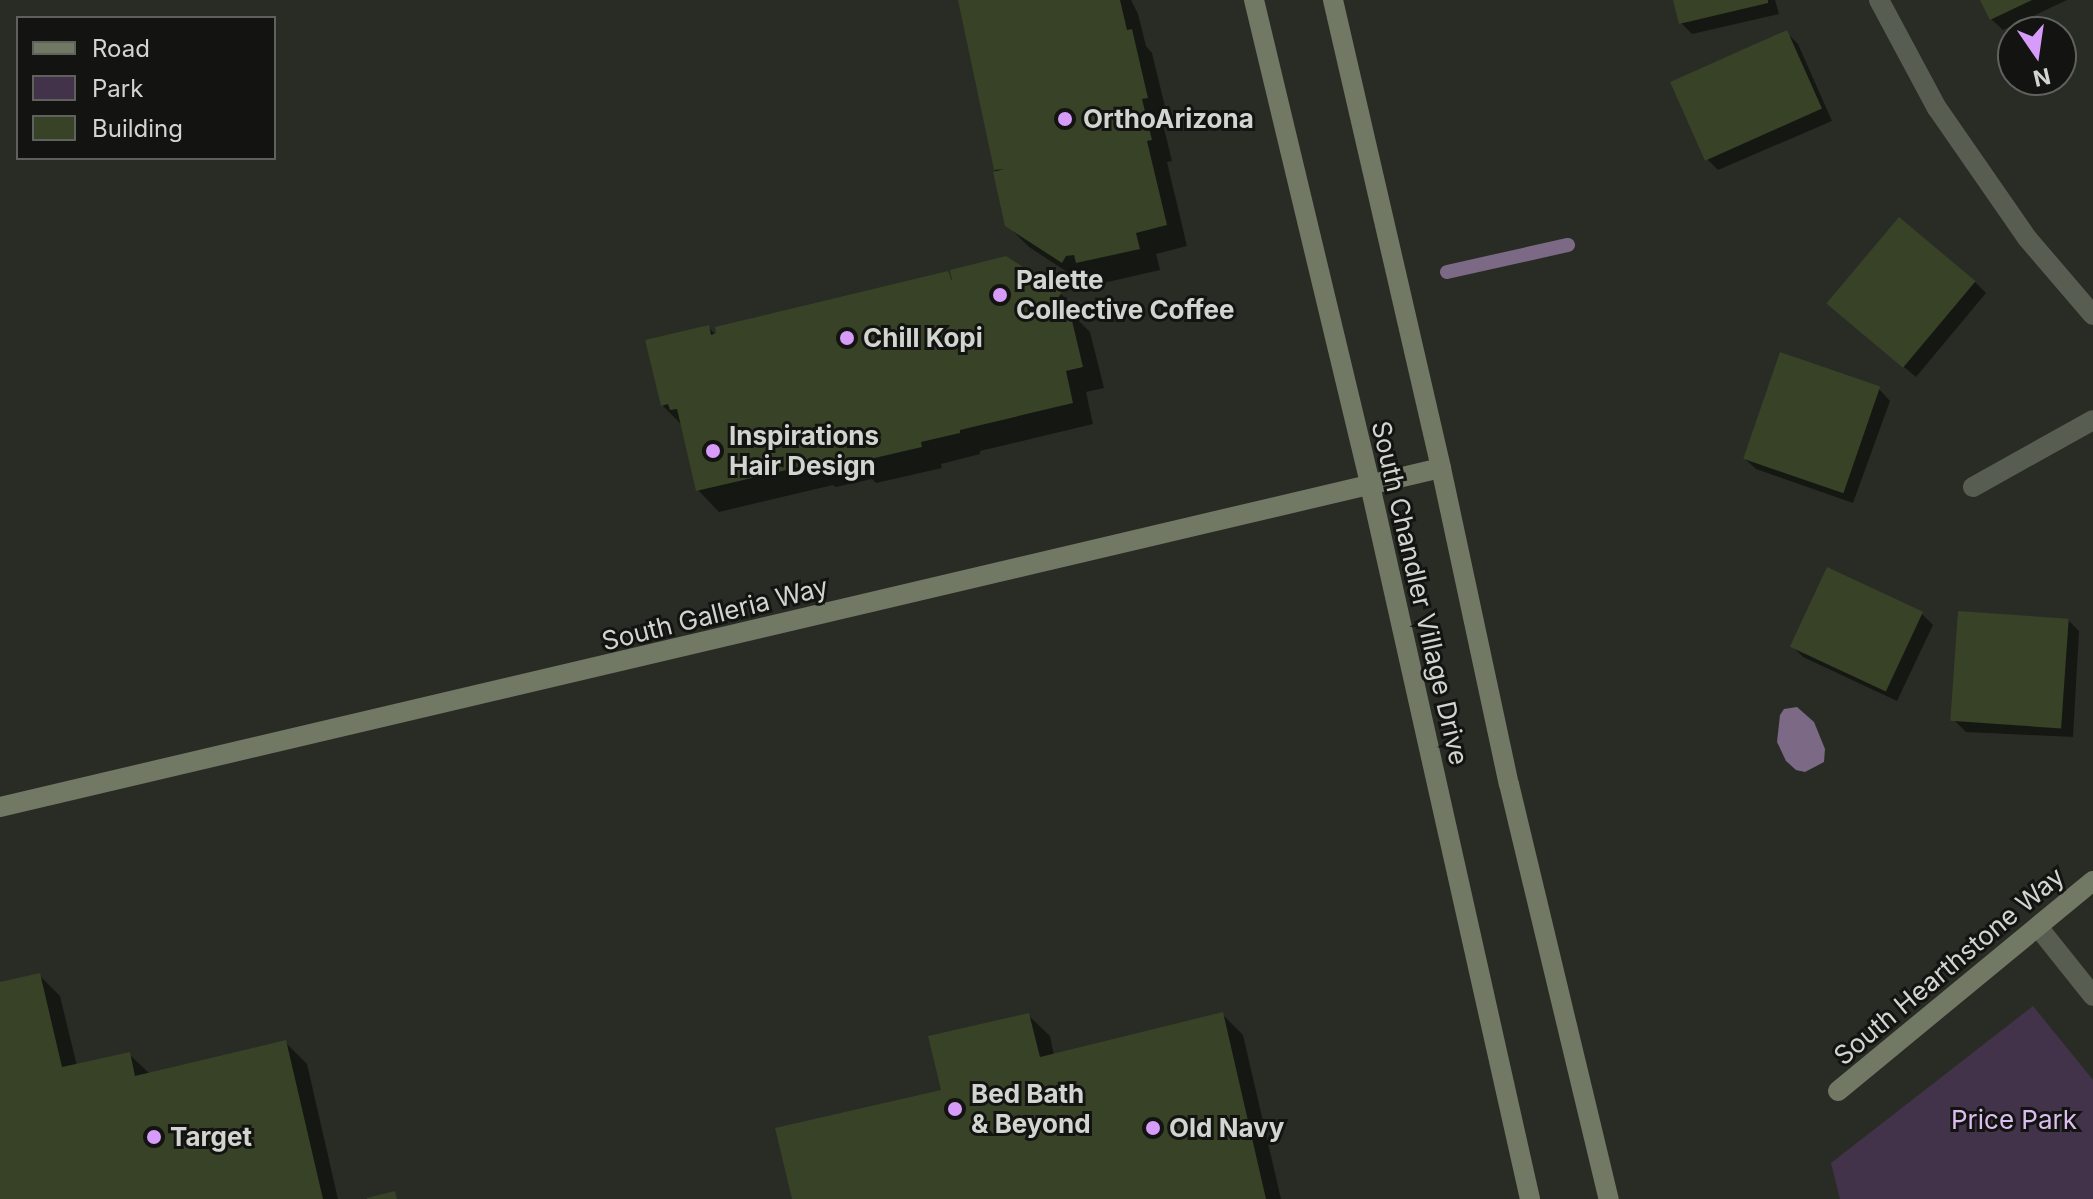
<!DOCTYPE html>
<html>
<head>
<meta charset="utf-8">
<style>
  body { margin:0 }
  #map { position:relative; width:2093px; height:1199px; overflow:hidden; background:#292c25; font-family:Inter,sans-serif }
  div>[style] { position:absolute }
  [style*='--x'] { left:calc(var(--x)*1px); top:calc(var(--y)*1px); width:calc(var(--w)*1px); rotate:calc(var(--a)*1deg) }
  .green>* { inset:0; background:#42334a }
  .water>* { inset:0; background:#7b6985 }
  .shadow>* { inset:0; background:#0007 }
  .stream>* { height:14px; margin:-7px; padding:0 7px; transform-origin:7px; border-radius:7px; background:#7b6985 }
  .building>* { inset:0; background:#374226; transform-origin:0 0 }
  .street>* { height:20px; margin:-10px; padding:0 10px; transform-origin:10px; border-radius:10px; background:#585d51 }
  .secondary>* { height:20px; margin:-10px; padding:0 10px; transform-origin:10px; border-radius:10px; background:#717965 }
  .dots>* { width:22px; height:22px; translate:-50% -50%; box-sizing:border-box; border:4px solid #131411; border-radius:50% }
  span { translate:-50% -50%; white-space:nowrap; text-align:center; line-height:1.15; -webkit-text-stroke:6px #131411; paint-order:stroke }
  .poi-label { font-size:26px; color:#d2d4cf; font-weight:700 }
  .left { translate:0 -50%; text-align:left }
  .street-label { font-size:26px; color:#d2d4cf }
  .park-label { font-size:26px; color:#ddbdf0 }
  .legend { position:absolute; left:16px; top:16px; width:260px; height:144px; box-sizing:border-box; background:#131411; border:2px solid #5f615d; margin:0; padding:10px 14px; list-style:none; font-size:24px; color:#d2d4cf }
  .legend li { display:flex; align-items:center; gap:16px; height:40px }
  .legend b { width:40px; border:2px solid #5f615d }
  .north { position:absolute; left:1997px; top:16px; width:80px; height:80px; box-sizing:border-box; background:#131411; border:2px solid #5f615d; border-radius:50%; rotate:167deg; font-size:22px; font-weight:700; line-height:32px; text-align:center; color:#d2d4cf }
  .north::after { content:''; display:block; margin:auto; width:28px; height:36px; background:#d79bf9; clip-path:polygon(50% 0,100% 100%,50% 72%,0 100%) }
</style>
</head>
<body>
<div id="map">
  <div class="green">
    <div style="clip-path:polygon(2033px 1006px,2093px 1080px,2093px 1199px,1840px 1199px,1831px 1163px)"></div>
  </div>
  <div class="water">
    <div style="clip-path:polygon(1797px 707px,1814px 722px,1825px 749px,1824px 762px,1805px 772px,1796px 770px,1786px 761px,1777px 742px,1780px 715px,1784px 709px)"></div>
  </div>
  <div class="shadow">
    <div style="clip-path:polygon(959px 0,1131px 0,1138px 14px,1146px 46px,1152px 53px,1168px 119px,1162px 120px,1172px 161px,1167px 162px,1187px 246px,1156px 254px,1160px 270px,1099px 284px,1091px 276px,1084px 283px,1029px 247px,1007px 225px)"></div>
    <div style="clip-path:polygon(1675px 0,1775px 0,1779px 14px,1692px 34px,1681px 23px)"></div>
    <div style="clip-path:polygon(1982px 0,2067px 0,2003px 30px,1991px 19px)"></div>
    <div style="clip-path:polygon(1787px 33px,1798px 44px,1832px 121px,1718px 170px,1707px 159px)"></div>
    <div style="clip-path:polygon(947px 274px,954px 280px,1061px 294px,1082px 315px,1079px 321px,1090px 332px,1104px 388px,1086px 392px,1093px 424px,980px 451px,980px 454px,941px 464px,942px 468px,876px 483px,872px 479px,836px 487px,833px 485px,719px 512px,698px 490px,683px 426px,662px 405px,708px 327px,720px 339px)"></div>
    <div style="clip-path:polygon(1975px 282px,1986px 293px,1916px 377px,1841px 315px)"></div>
    <div style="clip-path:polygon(1879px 389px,1890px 401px,1853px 503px,1756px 469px,1744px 458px)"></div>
    <div style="clip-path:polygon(1828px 569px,1922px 614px,1933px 625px,1897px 701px,1803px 657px,1791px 645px)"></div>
    <div style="clip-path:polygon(2068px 620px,2079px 631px,2073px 737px,1966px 732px,1954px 720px)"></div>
    <div style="clip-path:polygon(39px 975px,60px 996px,77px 1066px,129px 1054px,150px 1074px,285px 1042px,307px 1064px,338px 1199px,0 1199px,0 984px)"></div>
    <div style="clip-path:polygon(1222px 1014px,1243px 1035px,1281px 1199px,794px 1199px,943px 1091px,1028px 1015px,1050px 1036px,1054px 1055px)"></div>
  </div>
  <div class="stream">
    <div style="--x:1447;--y:272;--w:124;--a:-12.6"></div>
  </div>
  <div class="building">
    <div style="clip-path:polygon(958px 0,1120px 0,1127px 30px,1132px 29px,1148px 98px,1142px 99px,1152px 140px,1147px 141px,1167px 225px,1136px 233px,1140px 249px,1076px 263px,1074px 255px,1066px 256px,1062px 263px,1005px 226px,993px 172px,1004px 169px,994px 170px)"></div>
    <div style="clip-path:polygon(1673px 0,1768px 0,1768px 3px,1679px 24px)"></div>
    <div style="clip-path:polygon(1980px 0,2032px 0,1990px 20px)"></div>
    <div style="left:1787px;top:30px;width:86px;height:128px;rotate:66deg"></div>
    <div style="left:1899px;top:217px;width:100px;height:113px;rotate:40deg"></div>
    <div style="clip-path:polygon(1006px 256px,1062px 292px,1057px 300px,1060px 310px,1069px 308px,1083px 367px,1066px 371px,1073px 403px,960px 430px,960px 433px,921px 442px,922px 447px,853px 463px,852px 458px,812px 467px,812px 464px,696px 491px,677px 409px,670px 410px,668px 404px,661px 406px,645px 340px,709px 325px,711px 335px,716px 333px,715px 327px,948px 271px,952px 281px,950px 270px)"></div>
    <div style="left:1780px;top:352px;width:106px;height:113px;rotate:19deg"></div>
    <div style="left:1827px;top:567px;width:106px;height:88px;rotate:25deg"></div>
    <div style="left:1958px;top:611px;width:111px;height:110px;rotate:4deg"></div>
    <div style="clip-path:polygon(40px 973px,62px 1067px,130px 1052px,135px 1076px,286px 1040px,323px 1199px,0 1199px,0 982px)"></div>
    <div style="clip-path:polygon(1223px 1012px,1266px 1199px,792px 1199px,775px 1128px,941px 1090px,928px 1036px,1029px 1013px,1040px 1057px)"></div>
    <div style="clip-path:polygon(395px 1191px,397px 1199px,367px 1199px,367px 1198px)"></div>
  </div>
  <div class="street">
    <div style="--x:1879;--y:0;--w:123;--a:61.8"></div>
    <div style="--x:1937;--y:108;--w:158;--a:55.3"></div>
    <div style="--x:2027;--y:238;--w:101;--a:49.4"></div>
    <div style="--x:1973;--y:487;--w:137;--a:-29.2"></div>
    <div style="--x:2038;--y:927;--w:88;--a:51.4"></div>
  </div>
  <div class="secondary">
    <div style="--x:1254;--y:0;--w:499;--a:76.5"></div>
    <div style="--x:1370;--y:485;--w:732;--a:77.37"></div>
    <div style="--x:1333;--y:0;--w:480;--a:77"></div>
    <div style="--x:1441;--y:468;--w:323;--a:77.9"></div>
    <div style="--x:1509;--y:784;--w:427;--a:76.5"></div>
    <div style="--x:0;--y:807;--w:1480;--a:-13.24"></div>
    <div style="--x:1838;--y:1091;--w:330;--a:-39.5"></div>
  </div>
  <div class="dots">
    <div style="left:1065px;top:119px;background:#d79bf9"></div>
    <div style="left:1000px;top:295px;background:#d79bf9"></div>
    <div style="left:847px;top:338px;background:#d79bf9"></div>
    <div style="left:713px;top:451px;background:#d79bf9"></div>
    <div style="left:955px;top:1109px;background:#d79bf9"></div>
    <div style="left:1153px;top:1128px;background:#d79bf9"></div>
    <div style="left:154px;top:1137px;background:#d79bf9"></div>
  </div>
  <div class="poi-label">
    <span class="left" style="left:1083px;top:119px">OrthoArizona</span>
    <span class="left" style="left:1016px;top:295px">Palette<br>Collective Coffee</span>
    <span class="left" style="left:863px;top:338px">Chill Kopi</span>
    <span class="left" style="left:729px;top:451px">Inspirations<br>Hair Design</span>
    <span class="left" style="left:971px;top:1109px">Bed Bath<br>&amp; Beyond</span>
    <span class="left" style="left:1169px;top:1128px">Old Navy</span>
    <span class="left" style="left:170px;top:1137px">Target</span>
  </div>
  <div class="street-label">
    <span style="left:1420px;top:593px;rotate:77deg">South Chandler Village Drive</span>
    <span style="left:715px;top:614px;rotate:-14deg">South Galleria Way</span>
    <span style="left:1949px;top:966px;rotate:-40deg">South Hearthstone Way</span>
  </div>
  <div class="park-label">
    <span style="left:2014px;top:1120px">Price Park</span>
  </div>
  <ul class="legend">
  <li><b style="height:10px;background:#717965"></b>Road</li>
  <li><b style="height:22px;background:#42334a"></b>Park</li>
  <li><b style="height:22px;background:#374226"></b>Building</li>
  </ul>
  <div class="north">N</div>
</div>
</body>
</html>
